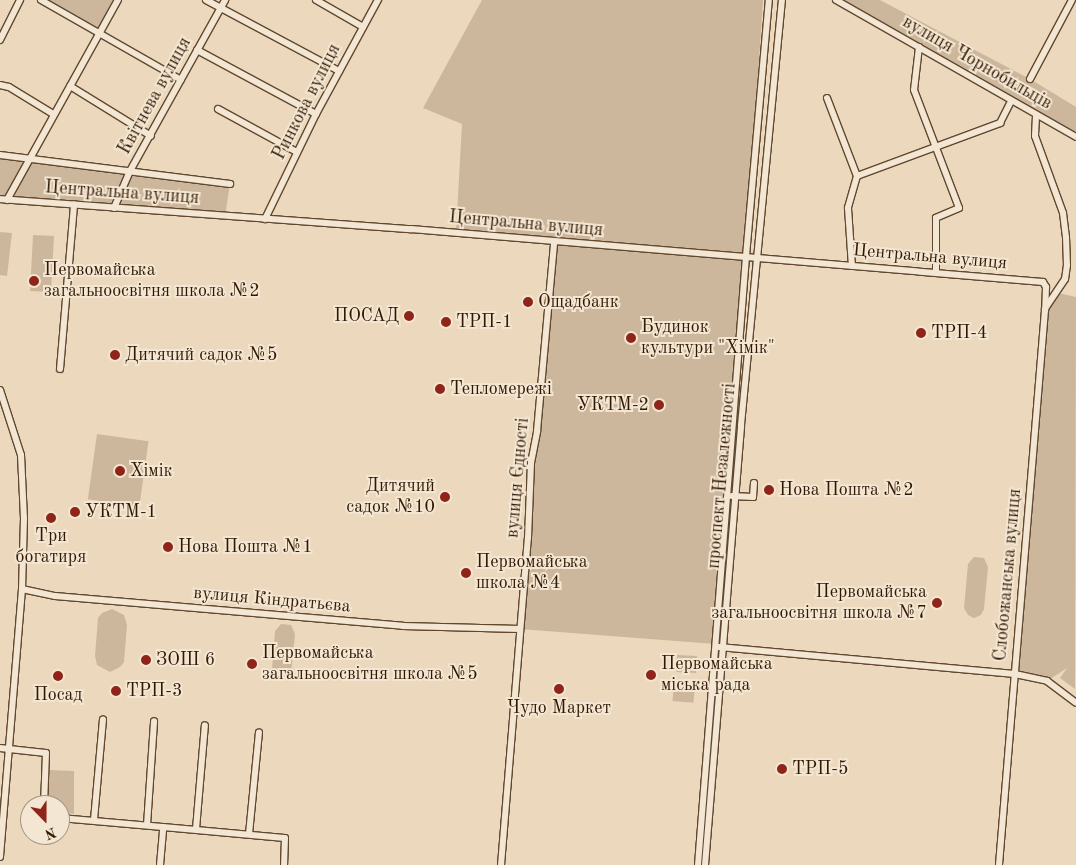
<!DOCTYPE html>
<html>
<head>
<meta charset="utf-8">
<style>
  body { margin:0 }
  #map { position:relative; width:1076px; height:865px; overflow:hidden; background:#ecd8bc; font-family:"Old Standard TT",serif }
  div>[style] { position:absolute }
  [style*='--x'] { left:calc(var(--x)*1px); top:calc(var(--y)*1px); width:calc(var(--w)*1px); rotate:calc(var(--a)*1deg) }
  .green>* { inset:0; background:#ccb79c; transform-origin:0 0 }
  .roads { filter:drop-shadow(1px 0 #60482f) drop-shadow(-1px 0 #60482f) drop-shadow(0 1px #60482f) drop-shadow(0 -1px #60482f) }
  .minor>* { height:6px; margin:-3px; padding:0 3px; transform-origin:3px; border-radius:3px; background:#f3e6d3 }
  .dots>* { width:14px; height:14px; translate:-50% -50%; box-sizing:border-box; border:2px solid #f3e6d3; border-radius:50% }
  span { translate:-50% -50%; white-space:nowrap; text-align:center; line-height:1.15; -webkit-text-stroke:4px #f3e6d3; paint-order:stroke }
  .street-label { font-size:18px; color:#321800 }
  .poi-label { font-size:18px; color:#321800 }
  .left { translate:0 -50%; text-align:left }
  .right { translate:-100% -50%; text-align:right }
  .north { position:absolute; left:20px; top:795px; width:50px; height:50px; box-sizing:border-box; background:#f3e6d3; border:1px solid #a6947f; border-radius:50%; rotate:158deg; font-size:14px; font-weight:700; line-height:20px; text-align:center; color:#321800 }
  .north::after { content:''; display:block; margin:auto; width:18px; height:22px; background:#8f2418; clip-path:polygon(50% 0,100% 100%,50% 72%,0 100%) }
</style>
</head>
<body>
<div id="map">
  <div class="green">
    <div style="clip-path:polygon(41px 0,118px 0,99px 33px)"></div>
    <div style="clip-path:polygon(482px 0,763px 0,746px 256px,715px 644px,520px 629px,554px 243px,456px 232px,462px 124px,423px 108px)"></div>
    <div style="clip-path:polygon(836px 0,880px 0,1030px 79px,1076px 107px,1076px 137px)"></div>
    <div style="clip-path:polygon(0 155px,230px 184px,225px 216px,0 199px)"></div>
    <div style="clip-path:polygon(0 232px,12px 233px,7px 276px,0 275px)"></div>
    <div style="left:33px;top:235px;width:21px;height:56px;rotate:3deg"></div>
    <div style="clip-path:polygon(1058px 293px,1076px 297px,1075px 689px,1060px 678px,1067px 668px,1047px 681px,1015px 674px,1045px 310px)"></div>
    <div style="left:97px;top:434px;width:52px;height:66px;rotate:8deg"></div>
    <div style="clip-path:polygon(974px 557px,984px 558px,988px 567px,984px 609px,981px 615px,974px 618px,968px 615px,964px 608px,968px 564px)"></div>
    <div style="clip-path:polygon(112px 609px,124px 615px,127px 625px,124px 662px,120px 667px,110px 672px,97px 665px,95px 656px,98px 618px,102px 613px)"></div>
    <div style="clip-path:polygon(281px 624px,291px 625px,295px 634px,291px 674px,281px 681px,274px 676px,272px 670px,275px 631px)"></div>
    <div style="left:677px;top:655px;width:20px;height:17px;rotate:3deg"></div>
    <div style="left:674px;top:684px;width:21px;height:17px;rotate:5deg"></div>
    <div style="clip-path:polygon(49px 770px,74px 771px,74px 814px,60px 813px,60px 805px,47px 805px)"></div>
  </div>
  <div class="roads">
    <div class="minor">
      <div style="--x:41;--y:0;--w:161;--a:29.7"></div>
      <div style="--x:206;--y:0;--w:151;--a:28.1"></div>
      <div style="--x:316;--y:0;--w:54;--a:29.9"></div>
      <div style="--x:836;--y:0;--w:276;--a:29.7"></div>
      <div style="--x:0;--y:40;--w:45;--a:-63.4"></div>
      <div style="--x:919;--y:47;--w:43;--a:96.6"></div>
      <div style="--x:914;--y:90;--w:126;--a:69.1"></div>
      <div style="--x:959;--y:208;--w:25;--a:157"></div>
      <div style="--x:936;--y:218;--w:54;--a:90"></div>
      <div style="--x:197;--y:50;--w:135;--a:28.3"></div>
      <div style="--x:1030;--y:79;--w:89;--a:-62"></div>
      <div style="--x:0;--y:85;--w:9;--a:13"></div>
      <div style="--x:9;--y:87;--w:52;--a:31.5"></div>
      <div style="--x:70;--y:86;--w:95;--a:31.7"></div>
      <div style="--x:827;--y:98;--w:84;--a:69"></div>
      <div style="--x:857;--y:176;--w:33;--a:106"></div>
      <div style="--x:848;--y:208;--w:58;--a:86.1"></div>
      <div style="--x:218;--y:109;--w:90;--a:28.6"></div>
      <div style="--x:1036;--y:116;--w:20;--a:93"></div>
      <div style="--x:1035;--y:136;--w:82;--a:70"></div>
      <div style="--x:1063;--y:213;--w:24;--a:83"></div>
      <div style="--x:1066;--y:237;--w:28;--a:88"></div>
      <div style="--x:1067;--y:265;--w:14;--a:98"></div>
      <div style="--x:1065;--y:279;--w:36;--a:124"></div>
      <div style="--x:0;--y:155;--w:232;--a:7.2"></div>
      <div style="--x:857;--y:176;--w:153;--a:-20.3"></div>
      <div style="--x:1000;--y:123;--w:25;--a:-63"></div>
      <div style="--x:0;--y:199;--w:412;--a:4.2"></div>
      <div style="--x:411;--y:229;--w:634;--a:4.79"></div>
      <div style="--x:1043;--y:282;--w:6;--a:59"></div>
      <div style="--x:1046;--y:287;--w:23;--a:92"></div>
      <div style="--x:1045;--y:310;--w:557;--a:94.74"></div>
      <div style="--x:7;--y:200;--w:229;--a:-61"></div>
      <div style="--x:114;--y:208;--w:40;--a:-66.6"></div>
      <div style="--x:130;--y:171;--w:196;--a:-60.9"></div>
      <div style="--x:265;--y:219;--w:117;--a:-64.1"></div>
      <div style="--x:316;--y:114;--w:130;--a:-61.5"></div>
      <div style="--x:60;--y:369;--w:165;--a:-85.1"></div>
      <div style="--x:0;--y:390;--w:68;--a:72.1"></div>
      <div style="--x:21;--y:455;--w:63;--a:87.3"></div>
      <div style="--x:24;--y:518;--w:71;--a:91.6"></div>
      <div style="--x:22;--y:589;--w:269;--a:94.7"></div>
      <div style="--x:732;--y:496;--w:21;--a:3"></div>
      <div style="--x:753;--y:497;--w:14;--a:-86"></div>
      <div style="--x:22;--y:589;--w:34;--a:12"></div>
      <div style="--x:55;--y:596;--w:349;--a:4.9"></div>
      <div style="--x:403;--y:626;--w:117;--a:1.5"></div>
      <div style="--x:719;--y:647;--w:297;--a:5.2"></div>
      <div style="--x:1015;--y:674;--w:33;--a:12"></div>
      <div style="--x:1047;--y:681;--w:36;--a:37"></div>
      <div style="--x:0;--y:748;--w:46;--a:6.2"></div>
      <div style="--x:46;--y:753;--w:52;--a:92.2"></div>
      <div style="--x:60;--y:818;--w:103;--a:5"></div>
      <div style="--x:94;--y:820;--w:101;--a:-84.9"></div>
      <div style="--x:147;--y:825;--w:104;--a:-86.1"></div>
      <div style="--x:196;--y:829;--w:104;--a:-85.1"></div>
      <div style="--x:249;--y:834;--w:102;--a:-84.4"></div>
      <div style="--x:160;--y:865;--w:38;--a:-85"></div>
      <div style="--x:163;--y:827;--w:122;--a:5.2"></div>
      <div style="--x:285;--y:838;--w:27;--a:92"></div>
      <div style="--x:501;--y:865;--w:328;--a:-85.3"></div>
      <div style="--x:528;--y:538;--w:75;--a:-87.7"></div>
      <div style="--x:531;--y:463;--w:33;--a:-79"></div>
      <div style="--x:537;--y:431;--w:189;--a:-84.8"></div>
      <div style="--x:698;--y:865;--w:611;--a:-85.49"></div>
      <div style="--x:746;--y:256;--w:257;--a:-84.9"></div>
      <div style="--x:705;--y:865;--w:441;--a:-85.3"></div>
      <div style="--x:741;--y:425;--w:427;--a:-84.5"></div>
    </div>
  </div>
  <div class="dots">
    <div style="left:34px;top:281px;background:#8f2418"></div>
    <div style="left:528px;top:302px;background:#8f2418"></div>
    <div style="left:409px;top:316px;background:#8f2418"></div>
    <div style="left:446px;top:322px;background:#8f2418"></div>
    <div style="left:921px;top:333px;background:#8f2418"></div>
    <div style="left:631px;top:338px;background:#8f2418"></div>
    <div style="left:115px;top:355px;background:#8f2418"></div>
    <div style="left:440px;top:389px;background:#8f2418"></div>
    <div style="left:659px;top:405px;background:#8f2418"></div>
    <div style="left:120px;top:471px;background:#8f2418"></div>
    <div style="left:769px;top:490px;background:#8f2418"></div>
    <div style="left:445px;top:497px;background:#8f2418"></div>
    <div style="left:75px;top:512px;background:#8f2418"></div>
    <div style="left:51px;top:518px;background:#8f2418"></div>
    <div style="left:168px;top:547px;background:#8f2418"></div>
    <div style="left:466px;top:573px;background:#8f2418"></div>
    <div style="left:937px;top:603px;background:#8f2418"></div>
    <div style="left:146px;top:660px;background:#8f2418"></div>
    <div style="left:252px;top:664px;background:#8f2418"></div>
    <div style="left:651px;top:675px;background:#8f2418"></div>
    <div style="left:58px;top:676px;background:#8f2418"></div>
    <div style="left:559px;top:689px;background:#8f2418"></div>
    <div style="left:116px;top:691px;background:#8f2418"></div>
    <div style="left:782px;top:769px;background:#8f2418"></div>
  </div>
  <div class="street-label">
    <span style="left:977px;top:63px;rotate:30deg">вулиця Чорнобильців</span>
    <span style="left:155px;top:96px;rotate:-61deg">Квітнева вулиця</span>
    <span style="left:307px;top:102px;rotate:-63deg">Ринкова вулиця</span>
    <span style="left:122px;top:193px;rotate:4deg">Центральна вулиця</span>
    <span style="left:526px;top:224px;rotate:5deg">Центральна вулиця</span>
    <span style="left:930px;top:257px;rotate:5deg">Центральна вулиця</span>
    <span style="left:722px;top:476px;rotate:-85deg">проспект Незалежності</span>
    <span style="left:518px;top:478px;rotate:-85deg">вулиця Єдності</span>
    <span style="left:1008px;top:575px;rotate:-85deg">Слобожанська вулиця</span>
    <span style="left:272px;top:600px;rotate:5deg">вулиця Кіндратьєва</span>
  </div>
  <div class="poi-label">
    <span class="left" style="left:44px;top:281px">Первомайська<br>загальноосвітня школа №2</span>
    <span class="left" style="left:538px;top:302px">Ощадбанк</span>
    <span class="right" style="left:399px;top:316px">ПОСАД</span>
    <span class="left" style="left:456px;top:322px">ТРП-1</span>
    <span class="left" style="left:641px;top:338px">Будинок<br>культури "Хімік"</span>
    <span class="left" style="left:931px;top:333px">ТРП-4</span>
    <span class="left" style="left:125px;top:355px">Дитячий садок №5</span>
    <span class="left" style="left:450px;top:389px">Тепломережі</span>
    <span class="right" style="left:649px;top:405px">УКТМ-2</span>
    <span class="left" style="left:130px;top:471px">Хімік</span>
    <span class="right" style="left:435px;top:497px">Дитячий<br>садок №10</span>
    <span class="left" style="left:779px;top:490px">Нова Пошта №2</span>
    <span class="left" style="left:85px;top:512px">УКТМ-1</span>
    <span style="left:51px;top:547px">Три<br>богатиря</span>
    <span class="left" style="left:178px;top:547px">Нова Пошта №1</span>
    <span class="left" style="left:476px;top:573px">Первомайська<br>школа №4</span>
    <span class="right" style="left:927px;top:603px">Первомайська<br>загальноосвітня школа №7</span>
    <span class="left" style="left:262px;top:664px">Первомайська<br>загальноосвітня школа №5</span>
    <span class="left" style="left:156px;top:660px">ЗОШ 6</span>
    <span class="left" style="left:661px;top:675px">Первомайська<br>мiська рада</span>
    <span class="left" style="left:126px;top:691px">ТРП-3</span>
    <span style="left:58px;top:695px">Посад</span>
    <span style="left:559px;top:708px">Чудо Маркет</span>
    <span class="left" style="left:792px;top:769px">ТРП-5</span>
  </div>
  <div class="north">N</div>
</div>
</body>
</html>
